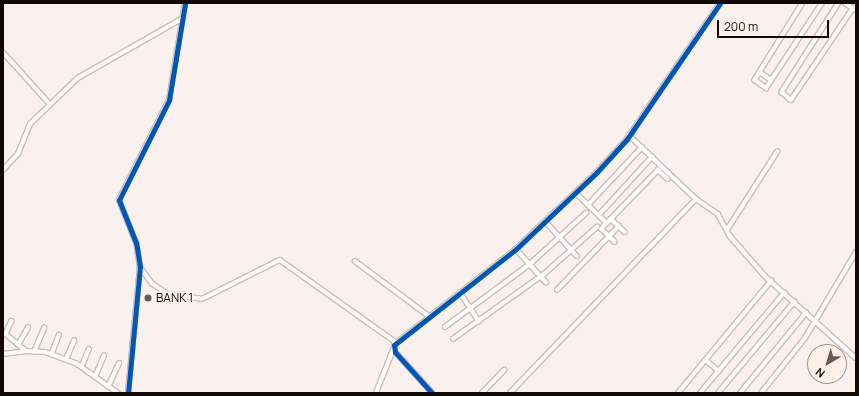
<!DOCTYPE html>
<html>
<head>
<meta charset="utf-8">
<style>
  body { margin:0 }
  #map { position:relative; width:859px; height:396px; overflow:hidden; background:#faf1ee; font-family:Manrope,sans-serif }
  div>[style] { position:absolute }
  [style*='--x'] { left:calc(var(--x)*1px); top:calc(var(--y)*1px); width:calc(var(--w)*1px); rotate:calc(var(--a)*1deg) }
  .roads { filter:drop-shadow(1px 0 #c9beba) drop-shadow(-1px 0 #c9beba) drop-shadow(0 1px #c9beba) drop-shadow(0 -1px #c9beba) }
  .minor>* { height:3.5px; margin:-1.75px; padding:0 1.75px; transform-origin:1.75px; border-radius:1.75px; background:#fefdfc }
  .cycleway>* { height:5px; margin:-2.5px; padding:0 2.5px; transform-origin:2.5px; border-radius:2.5px; background:#0057b8 }
  .dots>* { width:11px; height:11px; translate:-50% -50%; box-sizing:border-box; border:2px solid #ffefe9; border-radius:50% }
  span { translate:-50% -50%; white-space:nowrap; text-align:center; line-height:1.15; -webkit-text-stroke:3.5px #ffefe9; paint-order:stroke }
  .poi-label { font-size:12px; color:#140804 }
  .left { translate:0 -50%; text-align:left }
  .frame { position:absolute; inset:0; border:4px solid #140804; pointer-events:none }
  .north { position:absolute; left:807px; top:344px; width:40px; height:40px; box-sizing:border-box; background:#ffefe9; border:1px solid #a1938d; border-radius:50%; rotate:218deg; font-size:11px; font-weight:700; line-height:16px; text-align:center; color:#140804 }
  .north::after { content:''; display:block; margin:auto; width:14px; height:18px; background:#645a56; clip-path:polygon(50% 0,100% 100%,50% 72%,0 100%) }
  .scale { position:absolute; left:717px; top:20px; width:112px; height:18px; box-sizing:border-box; border:2px solid #140804; border-top:0; padding-left:5px; font-size:12px; line-height:14px; white-space:nowrap; color:#140804; -webkit-text-stroke:3px #ffefe9; paint-order:stroke }
</style>
</head>
<body>
<div id="map">
  <div class="roads">
    <div class="minor">
      <div style="--x:803;--y:3;--w:91;--a:121.9"></div>
      <div style="--x:755;--y:80;--w:14;--a:36"></div>
      <div style="--x:766;--y:88;--w:102;--a:-56.6"></div>
      <div style="--x:839;--y:3;--w:106;--a:122.6"></div>
      <div style="--x:782;--y:92;--w:12;--a:42"></div>
      <div style="--x:791;--y:100;--w:111;--a:-56"></div>
      <div style="--x:845;--y:3;--w:13;--a:32"></div>
      <div style="--x:3;--y:52;--w:70;--a:47.9"></div>
      <div style="--x:760;--y:72;--w:14;--a:36"></div>
      <div style="--x:629;--y:135;--w:93;--a:43.7"></div>
      <div style="--x:696;--y:199;--w:27;--a:34"></div>
      <div style="--x:718;--y:214;--w:25;--a:61"></div>
      <div style="--x:730;--y:236;--w:53;--a:48.8"></div>
      <div style="--x:765;--y:276;--w:122;--a:42"></div>
      <div style="--x:3;--y:170;--w:22;--a:-47"></div>
      <div style="--x:18;--y:154;--w:32;--a:-68"></div>
      <div style="--x:30;--y:124;--w:66;--a:-43.8"></div>
      <div style="--x:78;--y:78;--w:121;--a:-29.7"></div>
      <div style="--x:576;--y:193;--w:43;--a:44.1"></div>
      <div style="--x:607;--y:223;--w:74;--a:-46.1"></div>
      <div style="--x:658;--y:170;--w:13;--a:42"></div>
      <div style="--x:588;--y:205;--w:79;--a:-47"></div>
      <div style="--x:599;--y:215;--w:79;--a:-47.6"></div>
      <div style="--x:611;--y:219;--w:19;--a:43"></div>
      <div style="--x:546;--y:222;--w:46;--a:47.6"></div>
      <div style="--x:607;--y:223;--w:8;--a:130"></div>
      <div style="--x:602;--y:229;--w:18;--a:45"></div>
      <div style="--x:727;--y:230;--w:93;--a:-57.3"></div>
      <div style="--x:516;--y:249;--w:45;--a:47.7"></div>
      <div style="--x:355;--y:261;--w:92;--a:36.6"></div>
      <div style="--x:140;--y:267;--w:21;--a:53"></div>
      <div style="--x:153;--y:284;--w:18;--a:34"></div>
      <div style="--x:168;--y:294;--w:34;--a:8"></div>
      <div style="--x:202;--y:299;--w:87;--a:-26.6"></div>
      <div style="--x:280;--y:260;--w:142;--a:35.3"></div>
      <div style="--x:557;--y:290;--w:89;--a:-45.9"></div>
      <div style="--x:460;--y:292;--w:35;--a:57"></div>
      <div style="--x:12;--y:321;--w:14;--a:115"></div>
      <div style="--x:6;--y:334;--w:26;--a:40"></div>
      <div style="--x:26;--y:351;--w:19;--a:3"></div>
      <div style="--x:45;--y:352;--w:33;--a:20"></div>
      <div style="--x:76;--y:363;--w:52;--a:35.5"></div>
      <div style="--x:445;--y:327;--w:106;--a:-36.5"></div>
      <div style="--x:530;--y:264;--w:76;--a:-42.3"></div>
      <div style="--x:453;--y:339;--w:112;--a:-35.5"></div>
      <div style="--x:544;--y:274;--w:71;--a:-41.6"></div>
      <div style="--x:18;--y:345;--w:20;--a:-60"></div>
      <div style="--x:34;--y:352;--w:26;--a:-67"></div>
      <div style="--x:52;--y:353;--w:19;--a:-69"></div>
      <div style="--x:3;--y:354;--w:23;--a:-7"></div>
      <div style="--x:66;--y:359;--w:20;--a:-66"></div>
      <div style="--x:706;--y:360;--w:17;--a:40"></div>
      <div style="--x:82;--y:366;--w:18;--a:-68"></div>
      <div style="--x:95;--y:377;--w:23;--a:-67"></div>
      <div style="--x:108;--y:387;--w:26;--a:-65"></div>
      <div style="--x:128;--y:393;--w:127;--a:-84.6"></div>
      <div style="--x:140;--y:267;--w:24;--a:-99"></div>
      <div style="--x:136;--y:243;--w:46;--a:-111.6"></div>
      <div style="--x:119;--y:200;--w:112;--a:-63.4"></div>
      <div style="--x:169;--y:100;--w:98;--a:-80.6"></div>
      <div style="--x:376;--y:393;--w:46;--a:-68.4"></div>
      <div style="--x:432;--y:393;--w:55;--a:-132.1"></div>
      <div style="--x:395;--y:352;--w:7;--a:-98"></div>
      <div style="--x:394;--y:345;--w:155;--a:-38.2"></div>
      <div style="--x:516;--y:249;--w:112;--a:-43.5"></div>
      <div style="--x:597;--y:172;--w:45;--a:-47.7"></div>
      <div style="--x:627;--y:139;--w:165;--a:-55.6"></div>
      <div style="--x:482;--y:393;--w:32;--a:-46"></div>
      <div style="--x:510;--y:393;--w:269;--a:-46.2"></div>
      <div style="--x:678;--y:393;--w:146;--a:-50.3"></div>
      <div style="--x:700;--y:393;--w:131;--a:-50"></div>
      <div style="--x:718;--y:393;--w:119;--a:-50.1"></div>
      <div style="--x:740;--y:393;--w:104;--a:-50.5"></div>
      <div style="--x:761;--y:393;--w:70;--a:-51.3"></div>
      <div style="--x:805;--y:338;--w:100;--a:-59.3"></div>
    </div>
  </div>
  <div class="cycleway">
    <div style="--x:128;--y:393;--w:127;--a:-84.6"></div>
    <div style="--x:140;--y:267;--w:24;--a:-99"></div>
    <div style="--x:136;--y:243;--w:46;--a:-111.6"></div>
    <div style="--x:119;--y:200;--w:112;--a:-63.4"></div>
    <div style="--x:169;--y:100;--w:98;--a:-80.6"></div>
    <div style="--x:432;--y:393;--w:55;--a:-132.1"></div>
    <div style="--x:395;--y:352;--w:7;--a:-98"></div>
    <div style="--x:394;--y:345;--w:155;--a:-38.2"></div>
    <div style="--x:516;--y:249;--w:112;--a:-43.5"></div>
    <div style="--x:597;--y:172;--w:45;--a:-47.7"></div>
    <div style="--x:627;--y:139;--w:165;--a:-55.6"></div>
  </div>
  <div class="dots">
    <div style="left:148px;top:298px;background:#645a56"></div>
  </div>
  <div class="poi-label">
    <span class="left" style="left:156px;top:298px">BANK 1</span>
  </div>
  <div class="frame"></div>
  <div class="north">N</div>
  <div class="scale">200 m</div>
</div>
</body>
</html>
